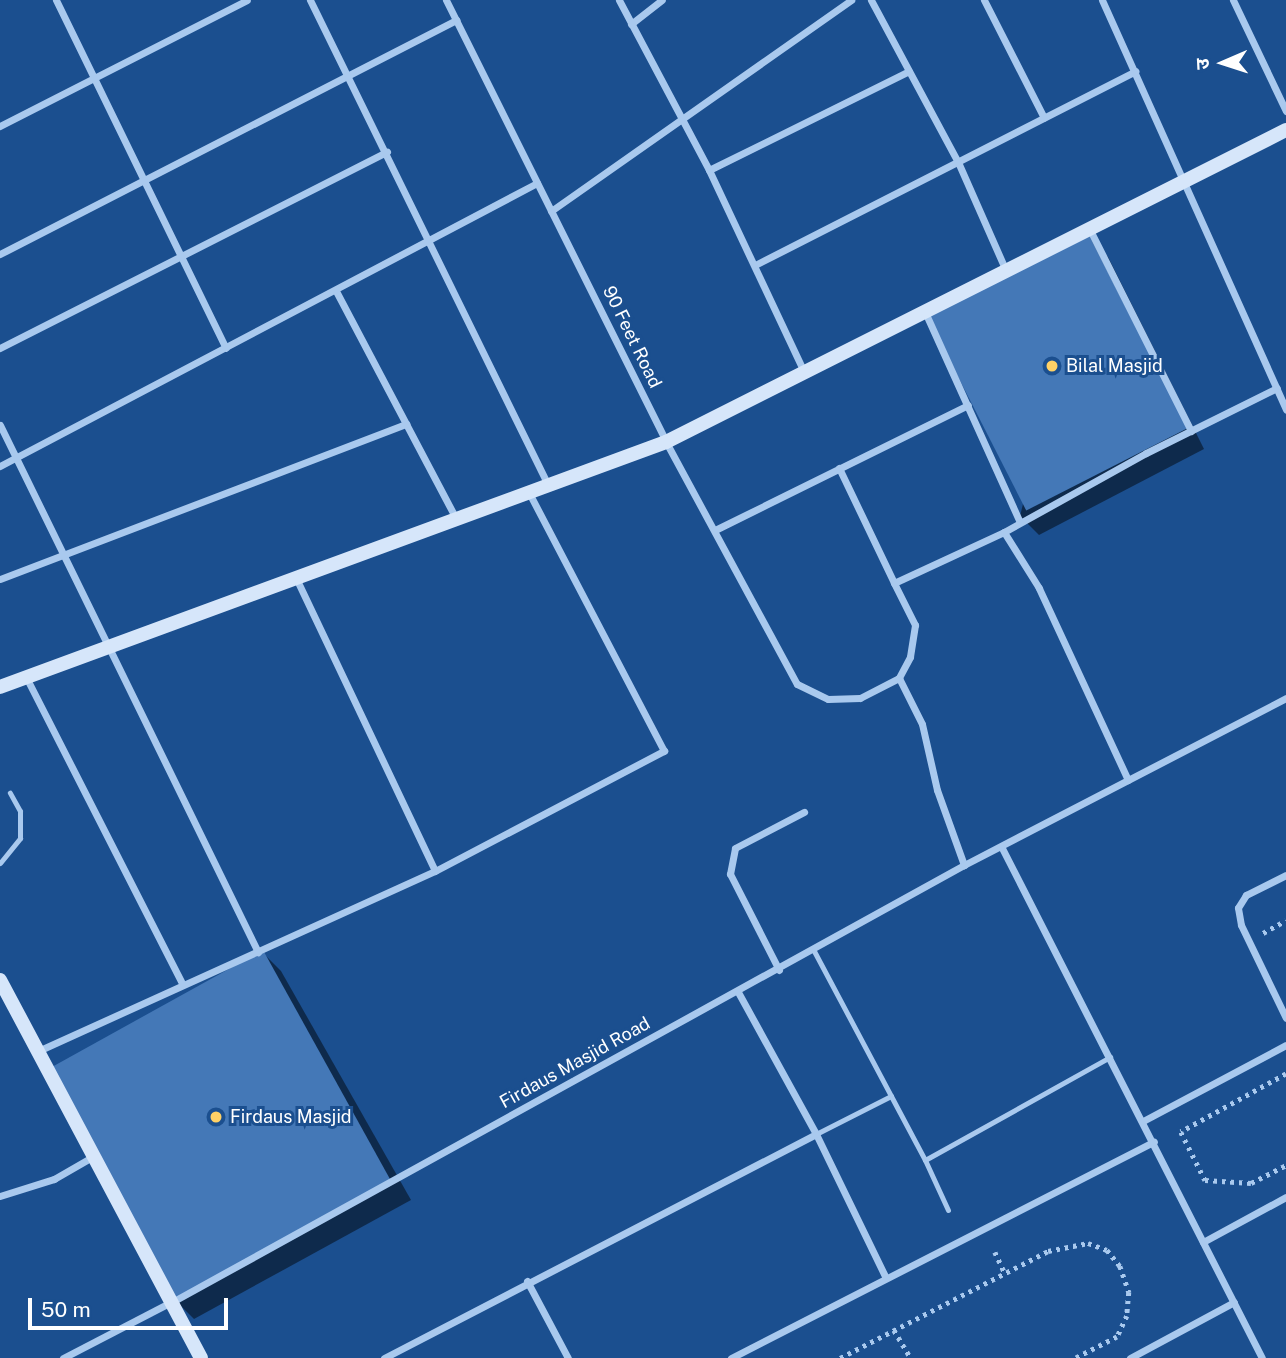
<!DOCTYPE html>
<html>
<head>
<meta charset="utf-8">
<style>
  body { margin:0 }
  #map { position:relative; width:1286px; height:1358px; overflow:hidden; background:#1b4f8f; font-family:"Public Sans","Noto Sans Devanagari",sans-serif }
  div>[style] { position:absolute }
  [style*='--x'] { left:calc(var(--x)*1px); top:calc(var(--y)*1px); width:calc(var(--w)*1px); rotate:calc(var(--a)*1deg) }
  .shadow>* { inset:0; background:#0007 }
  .building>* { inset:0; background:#4478b7; transform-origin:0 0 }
  .path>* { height:4.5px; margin-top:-2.25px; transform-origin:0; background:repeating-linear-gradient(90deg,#a9c9ee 0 3.5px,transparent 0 8.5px) }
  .lane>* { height:5px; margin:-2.5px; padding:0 2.5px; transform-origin:2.5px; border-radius:2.5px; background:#a9c9ee }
  .street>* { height:7px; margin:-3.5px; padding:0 3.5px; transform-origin:3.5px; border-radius:3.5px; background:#a9c9ee }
  .secondary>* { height:14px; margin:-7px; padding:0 7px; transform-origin:7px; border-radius:7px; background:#d6e6fa }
  .dots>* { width:19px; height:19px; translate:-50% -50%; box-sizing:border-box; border:4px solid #1b4f8f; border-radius:50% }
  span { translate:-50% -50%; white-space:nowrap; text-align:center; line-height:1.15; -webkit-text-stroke:6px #1b4f8f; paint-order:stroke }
  .street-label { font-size:18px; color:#fff }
  .poi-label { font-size:18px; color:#fff }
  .left { translate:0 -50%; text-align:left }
  .north { position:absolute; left:1188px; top:28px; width:70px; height:70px; -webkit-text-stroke:5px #1b4f8f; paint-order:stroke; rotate:267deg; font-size:19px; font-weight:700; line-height:28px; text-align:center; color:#fff }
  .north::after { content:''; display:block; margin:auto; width:24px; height:32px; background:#fff; clip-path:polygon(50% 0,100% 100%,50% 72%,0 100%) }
  .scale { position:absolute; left:28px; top:1298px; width:200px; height:32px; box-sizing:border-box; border:4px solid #fff; border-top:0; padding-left:9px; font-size:21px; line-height:24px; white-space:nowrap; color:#fff; -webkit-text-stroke:5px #1b4f8f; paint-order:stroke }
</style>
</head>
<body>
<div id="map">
  <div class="shadow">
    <div style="clip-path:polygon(1089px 238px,1108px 257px,1204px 449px,1039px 535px,1020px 516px)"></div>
    <div style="clip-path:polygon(262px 952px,281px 971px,411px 1200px,194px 1319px,175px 1300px)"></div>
  </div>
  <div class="building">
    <div style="left:1089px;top:235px;width:217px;height:181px;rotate:63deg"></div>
    <div style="left:263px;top:950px;width:265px;height:247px;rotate:61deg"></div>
  </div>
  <div class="path">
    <div style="--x:1263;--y:933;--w:26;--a:-29"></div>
    <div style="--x:1286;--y:1074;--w:120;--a:151.1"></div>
    <div style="--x:1181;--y:1132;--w:54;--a:63.4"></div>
    <div style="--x:1205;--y:1180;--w:46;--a:3.7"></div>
    <div style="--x:1251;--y:1183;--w:39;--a:-27"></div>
    <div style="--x:995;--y:1252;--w:23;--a:65"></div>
    <div style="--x:894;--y:1330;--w:33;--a:59"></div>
    <div style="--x:840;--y:1358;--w:234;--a:-27.2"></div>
    <div style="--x:1048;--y:1251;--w:41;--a:-11.3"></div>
    <div style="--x:1088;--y:1243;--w:20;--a:20"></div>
    <div style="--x:1107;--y:1250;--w:21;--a:51"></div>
    <div style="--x:1120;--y:1266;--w:28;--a:71"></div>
    <div style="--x:1129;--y:1292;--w:24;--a:95"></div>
    <div style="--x:1127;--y:1316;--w:23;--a:115"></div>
    <div style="--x:1117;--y:1337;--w:46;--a:152.9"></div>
  </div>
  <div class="lane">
    <div style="--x:0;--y:863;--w:32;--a:-51"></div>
    <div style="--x:20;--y:838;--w:27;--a:-90"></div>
    <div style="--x:20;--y:811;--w:21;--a:-119"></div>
    <div style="--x:814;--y:951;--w:164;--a:62"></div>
    <div style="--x:816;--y:1134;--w:84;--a:-26.9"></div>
    <div style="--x:891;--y:1096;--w:72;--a:62"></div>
    <div style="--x:948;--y:1210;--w:55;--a:-114.7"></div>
    <div style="--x:925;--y:1160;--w:212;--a:-29.1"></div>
  </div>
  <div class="street">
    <div style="--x:56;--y:0;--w:387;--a:64"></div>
    <div style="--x:310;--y:0;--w:540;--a:63.86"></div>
    <div style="--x:446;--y:0;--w:494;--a:63.5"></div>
    <div style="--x:666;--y:442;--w:275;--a:61.6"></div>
    <div style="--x:797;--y:684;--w:34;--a:26"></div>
    <div style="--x:828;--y:699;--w:32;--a:-2"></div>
    <div style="--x:860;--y:698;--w:44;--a:-27.1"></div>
    <div style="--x:899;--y:678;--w:51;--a:63.4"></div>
    <div style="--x:922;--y:724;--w:68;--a:77.2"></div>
    <div style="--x:937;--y:790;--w:80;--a:70.2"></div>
    <div style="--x:619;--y:0;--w:192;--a:62.1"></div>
    <div style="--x:709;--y:170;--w:223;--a:64.8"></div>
    <div style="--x:871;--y:0;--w:184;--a:61.8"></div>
    <div style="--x:958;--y:162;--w:119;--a:66.2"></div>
    <div style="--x:984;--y:0;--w:132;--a:63"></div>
    <div style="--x:1102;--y:0;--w:449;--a:65.8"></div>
    <div style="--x:1233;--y:0;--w:123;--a:64.5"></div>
    <div style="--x:631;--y:24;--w:39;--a:-38"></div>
    <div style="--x:0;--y:126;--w:277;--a:-27"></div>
    <div style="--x:709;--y:170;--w:223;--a:-26.3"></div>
    <div style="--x:551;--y:211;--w:367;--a:-35.1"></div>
    <div style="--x:1090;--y:230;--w:225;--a:63.3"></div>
    <div style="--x:0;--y:254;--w:513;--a:-27.16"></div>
    <div style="--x:755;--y:265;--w:427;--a:-27"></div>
    <div style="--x:336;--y:291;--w:258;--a:62.2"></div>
    <div style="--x:925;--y:312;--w:230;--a:65.7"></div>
    <div style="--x:0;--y:348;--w:434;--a:-26.9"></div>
    <div style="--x:0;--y:425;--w:587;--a:63.92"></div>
    <div style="--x:0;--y:466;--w:607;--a:-27.79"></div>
    <div style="--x:839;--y:468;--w:127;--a:64.4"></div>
    <div style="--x:894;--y:583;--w:121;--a:-24.9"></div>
    <div style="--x:715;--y:530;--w:282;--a:-26.3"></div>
    <div style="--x:296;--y:578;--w:324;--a:64.6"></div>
    <div style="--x:0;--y:579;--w:435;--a:-20.9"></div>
    <div style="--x:894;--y:583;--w:47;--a:63.4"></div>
    <div style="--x:915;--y:625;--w:32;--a:99"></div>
    <div style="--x:910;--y:657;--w:24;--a:118"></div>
    <div style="--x:26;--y:677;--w:343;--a:63"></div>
    <div style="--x:1128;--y:780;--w:212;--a:-114.9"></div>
    <div style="--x:1039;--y:588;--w:66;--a:-122"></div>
    <div style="--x:1004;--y:532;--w:162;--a:-29.1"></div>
    <div style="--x:1146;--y:453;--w:146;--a:-26.4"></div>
    <div style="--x:1002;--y:848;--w:572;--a:62.99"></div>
    <div style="--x:1286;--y:875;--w:45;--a:153.4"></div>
    <div style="--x:1246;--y:895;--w:15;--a:122"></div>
    <div style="--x:1238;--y:908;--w:17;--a:80"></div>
    <div style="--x:1241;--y:925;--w:103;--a:64.2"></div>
    <div style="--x:779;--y:970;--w:108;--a:-117"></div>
    <div style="--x:730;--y:874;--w:26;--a:-79"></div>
    <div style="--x:735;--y:848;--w:78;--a:-27.6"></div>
    <div style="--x:738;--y:992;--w:162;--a:61.2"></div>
    <div style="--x:816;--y:1134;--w:158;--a:64.1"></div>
    <div style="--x:38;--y:1051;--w:436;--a:-24.4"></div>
    <div style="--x:435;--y:871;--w:259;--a:-27.7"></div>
    <div style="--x:664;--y:751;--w:291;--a:-117.6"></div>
    <div style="--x:1143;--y:1121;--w:162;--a:-28"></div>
    <div style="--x:0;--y:1196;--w:57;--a:-17.5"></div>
    <div style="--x:54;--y:1179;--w:46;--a:-29.9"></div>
    <div style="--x:1203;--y:1242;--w:94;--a:-28.5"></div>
    <div style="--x:527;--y:1281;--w:87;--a:62"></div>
    <div style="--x:172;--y:1302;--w:905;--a:-28.89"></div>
    <div style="--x:964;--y:865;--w:363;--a:-27.4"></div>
    <div style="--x:63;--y:1358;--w:122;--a:-27.4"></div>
    <div style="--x:384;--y:1358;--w:487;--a:-27.4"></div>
    <div style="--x:731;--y:1358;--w:475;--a:-27.1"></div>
    <div style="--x:1130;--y:1358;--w:118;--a:-28.3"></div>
  </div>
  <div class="secondary">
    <div style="--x:0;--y:687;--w:710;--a:-20.2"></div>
    <div style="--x:666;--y:442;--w:694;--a:-26.71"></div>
    <div style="--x:0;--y:980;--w:428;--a:62"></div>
  </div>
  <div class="dots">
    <div style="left:1052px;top:366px;background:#ffd166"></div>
    <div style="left:216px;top:1117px;background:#ffd166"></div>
  </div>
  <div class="street-label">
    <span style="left:632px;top:337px;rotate:64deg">90 Feet Road</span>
    <span style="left:575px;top:1063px;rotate:-29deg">Firdaus Masjid Road</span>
  </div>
  <div class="poi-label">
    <span class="left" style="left:1066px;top:366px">Bilal Masjid</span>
    <span class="left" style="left:230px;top:1117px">Firdaus Masjid</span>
  </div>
  <div class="north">उ</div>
  <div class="scale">50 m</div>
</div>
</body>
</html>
